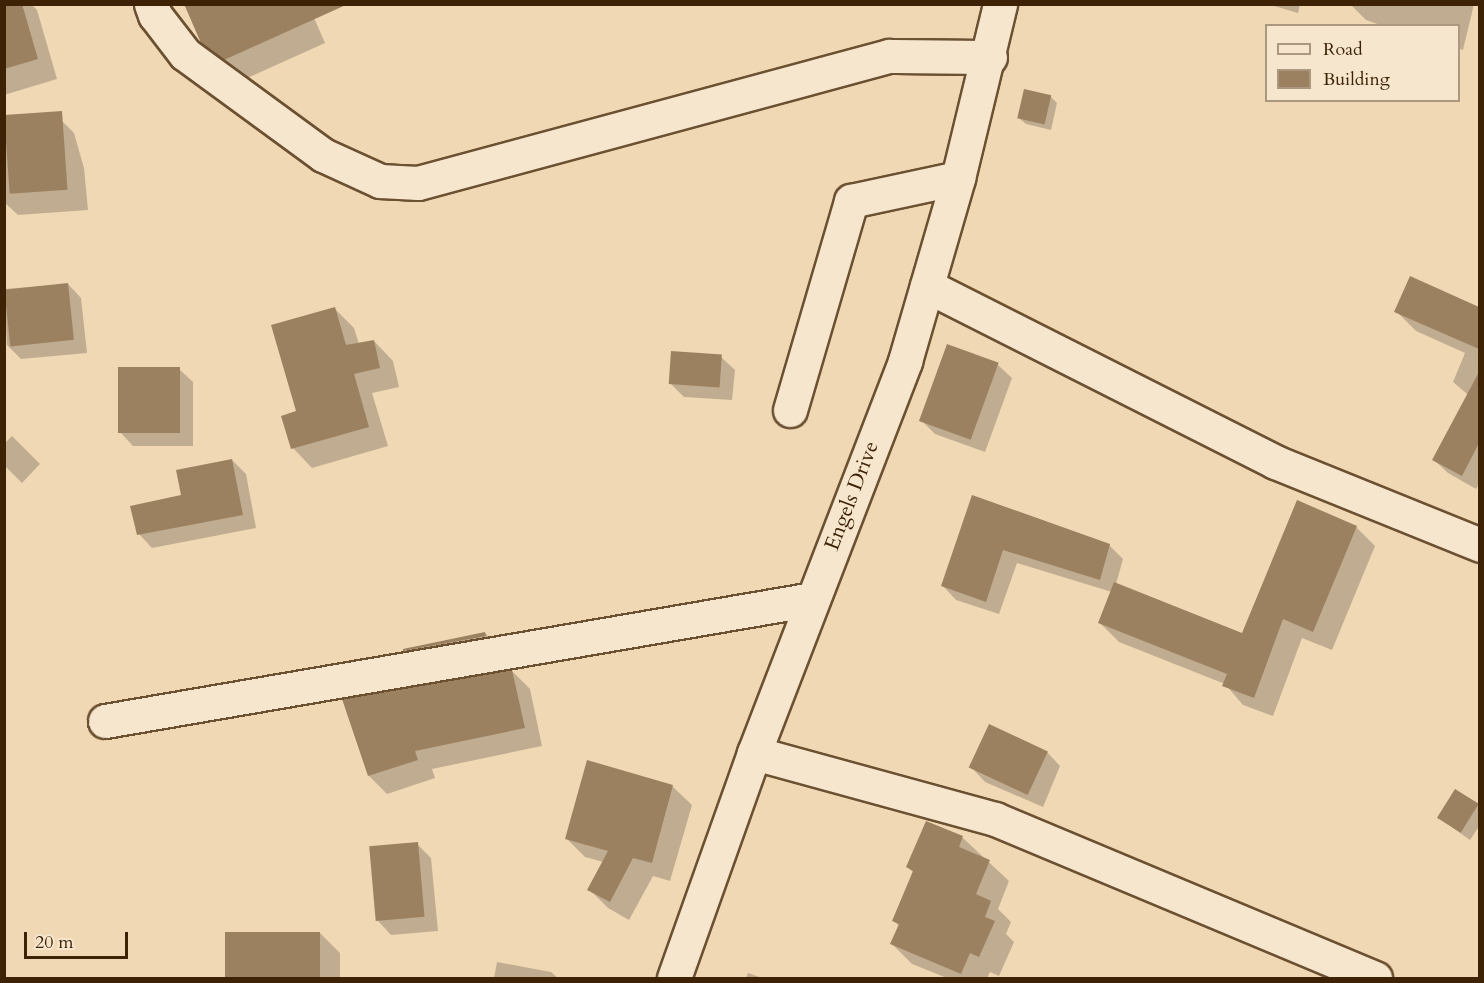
<!DOCTYPE html>
<html>
<head>
<meta charset="utf-8">
<style>
  body { margin:0 }
  #map { position:relative; width:1484px; height:983px; overflow:hidden; background:#f1d8b4; font-family:Cardo,serif }
  div>[style] { position:absolute }
  [style*='--x'] { left:calc(var(--x)*1px); top:calc(var(--y)*1px); width:calc(var(--w)*1px); rotate:calc(var(--a)*1deg) }
  .shadow>* { inset:0; background:#0003 }
  .building>* { inset:0; background:#9b8160; transform-origin:0 0 }
  .roads { filter:drop-shadow(2px 0 #6b5031) drop-shadow(-2px 0 #6b5031) drop-shadow(0 2px #6b5031) drop-shadow(0 -2px #6b5031) }
  .minor>* { height:33px; margin:-16.5px; padding:0 16.5px; transform-origin:16.5px; border-radius:16.5px; background:#f6e6ce }
  span { translate:-50% -50%; white-space:nowrap; text-align:center; line-height:1.15; -webkit-text-stroke:6px #f6e6ce; paint-order:stroke }
  .street-label { font-size:21px; color:#3e2205 }
  .frame { position:absolute; inset:0; border:6px solid #3e2205; pointer-events:none }
  .legend { position:absolute; left:1265px; top:24px; width:195px; height:78px; box-sizing:border-box; background:#f6e6ce; border:2px solid #ac987e; margin:0; padding:8px 10px; list-style:none; font-size:18px; color:#3e2205 }
  .legend li { display:flex; align-items:center; gap:12px; height:30px }
  .legend b { width:30px; border:2px solid #ac987e }
  .scale { position:absolute; left:24px; top:932px; width:104px; height:27px; box-sizing:border-box; border:3px solid #3e2205; border-top:0; padding-left:8px; font-size:18px; line-height:21px; white-space:nowrap; color:#3e2205; -webkit-text-stroke:4px #f6e6ce; paint-order:stroke }
</style>
</head>
<body>
<div id="map">
  <div class="shadow">
    <div style="clip-path:polygon(4px 4px,31px 4px,37px 10px,57px 79px,4px 95px)"></div>
    <div style="clip-path:polygon(308px 4px,325px 43px,245px 79px,203px 42px)"></div>
    <div style="clip-path:polygon(1267px 4px,1300px 4px,1298px 13px)"></div>
    <div style="clip-path:polygon(1350px 4px,1474px 4px,1463px 50px,1458px 48px,1458px 26px,1383px 26px,1366px 20px)"></div>
    <div style="clip-path:polygon(1050px 96px,1057px 103px,1051px 130px,1026px 124px,1019px 118px)"></div>
    <div style="clip-path:polygon(54px 113px,74px 133px,84px 168px,88px 210px,18px 215px,4px 202px,4px 116px)"></div>
    <div style="clip-path:polygon(1410px 278px,1480px 308px,1480px 405px,1453px 382px,1465px 353px,1416px 331px,1396px 311px)"></div>
    <div style="clip-path:polygon(68px 284px,81px 298px,87px 353px,21px 359px,7px 345px,4px 289px)"></div>
    <div style="clip-path:polygon(335px 309px,354px 328px,359px 344px,374px 341px,393px 361px,399px 387px,372px 393px,388px 446px,312px 468px,293px 448px,298px 412px)"></div>
    <div style="clip-path:polygon(721px 357px,735px 370px,732px 400px,684px 397px,670px 383px)"></div>
    <div style="clip-path:polygon(998px 365px,1012px 378px,985px 452px,935px 434px,921px 420px)"></div>
    <div style="clip-path:polygon(179px 369px,193px 382px,193px 446px,133px 446px,120px 432px)"></div>
    <div style="clip-path:polygon(1456px 420px,1480px 433px,1480px 482px,1476px 489px,1448px 473px,1434px 460px)"></div>
    <div style="clip-path:polygon(12px 436px,40px 464px,22px 483px,4px 465px,4px 444px)"></div>
    <div style="clip-path:polygon(232px 460px,246px 474px,256px 528px,152px 548px,139px 534px)"></div>
    <div style="clip-path:polygon(973px 497px,1109px 545px,1123px 559px,1116px 584px,1243px 635px,1356px 527px,1375px 546px,1332px 650px,1302px 638px,1273px 716px,1243px 705px,1225px 684px,1119px 642px,1100px 623px,1112px 592px,1017px 563px,999px 614px,956px 600px,943px 586px)"></div>
    <div style="clip-path:polygon(485px 633px,505px 653px,425px 670px,405px 650px)"></div>
    <div style="clip-path:polygon(512px 671px,530px 689px,542px 746px,432px 769px,435px 778px,387px 794px,369px 776px)"></div>
    <div style="clip-path:polygon(1047px 752px,1060px 766px,1043px 807px,985px 782px,972px 768px)"></div>
    <div style="clip-path:polygon(672px 786px,692px 805px,670px 881px,653px 876px,629px 920px,608px 908px,589px 889px,603px 862px,585px 857px,566px 838px)"></div>
    <div style="clip-path:polygon(1455px 791px,1480px 805px,1480px 825px,1470px 840px,1439px 818px)"></div>
    <div style="clip-path:polygon(927px 823px,963px 838px,1009px 881px,998px 909px,1011px 922px,1006px 934px,1014px 942px,999px 976px,990px 972px,987px 978px,947px 978px,912px 964px,892px 944px,900px 927px,894px 921px,914px 873px,908px 867px)"></div>
    <div style="clip-path:polygon(417px 844px,431px 858px,438px 931px,391px 935px,378px 921px)"></div>
    <div style="clip-path:polygon(320px 933px,340px 953px,340px 978px,227px 978px,226px 934px)"></div>
    <div style="clip-path:polygon(497px 962px,551px 972px,558px 978px,494px 978px)"></div>
    <div style="clip-path:polygon(748px 973px,762px 978px,746px 978px)"></div>
  </div>
  <div class="building">
    <div style="clip-path:polygon(4px 4px,22px 4px,38px 59px,4px 69px)"></div>
    <div style="clip-path:polygon(184px 4px,348px 4px,224px 60px,201px 43px)"></div>
    <div style="left:1024px;top:89px;width:28px;height:30px;rotate:13deg"></div>
    <div style="left:62px;top:111px;width:79px;height:58px;rotate:86deg"></div>
    <div style="clip-path:polygon(1410px 276px,1479px 307px,1479px 349px,1394px 312px)"></div>
    <div style="left:68px;top:283px;width:57px;height:64px;rotate:84deg"></div>
    <div style="clip-path:polygon(335px 307px,346px 345px,374px 340px,380px 368px,354px 374px,369px 427px,291px 449px,281px 416px,296px 411px,271px 325px)"></div>
    <div style="left:947px;top:344px;width:55px;height:82px;rotate:20deg"></div>
    <div style="left:671px;top:351px;width:51px;height:33px;rotate:4deg"></div>
    <div style="left:118px;top:367px;width:62px;height:66px"></div>
    <div style="clip-path:polygon(1479px 372px,1479px 443px,1462px 476px,1432px 460px)"></div>
    <div style="clip-path:polygon(232px 459px,243px 515px,137px 535px,130px 506px,181px 495px,176px 470px)"></div>
    <div style="clip-path:polygon(972px 495px,1110px 544px,1100px 580px,1003px 550px,986px 602px,941px 586px)"></div>
    <div style="clip-path:polygon(1297px 500px,1357px 526px,1313px 632px,1283px 619px,1254px 698px,1222px 686px,1227px 674px,1098px 623px,1114px 582px,1242px 633px)"></div>
    <div style="clip-path:polygon(485px 632px,486px 636px,403px 651px,403px 649px)"></div>
    <div style="clip-path:polygon(512px 670px,525px 728px,415px 751px,418px 760px,368px 776px,342px 699px)"></div>
    <div style="left:989px;top:724px;width:65px;height:48px;rotate:25deg"></div>
    <div style="clip-path:polygon(587px 760px,673px 785px,652px 863px,633px 858px,610px 902px,587px 890px,608px 851px,565px 839px)"></div>
    <div style="left:1455px;top:789px;width:28px;height:34px;rotate:32deg"></div>
    <div style="clip-path:polygon(926px 821px,963px 836px,959px 847px,990px 860px,976px 894px,991px 901px,985px 917px,995px 921px,979px 957px,970px 953px,961px 974px,890px 944px,899px 924px,892px 921px,913px 871px,906px 867px)"></div>
    <div style="left:418px;top:842px;width:75px;height:49px;rotate:85deg"></div>
    <div style="left:225px;top:932px;width:95px;height:46px"></div>
  </div>
  <div class="roads">
    <div class="minor">
      <div style="--x:151;--y:4;--w:12;--a:70"></div>
      <div style="--x:155;--y:15;--w:49;--a:52.4"></div>
      <div style="--x:185;--y:54;--w:171;--a:36.2"></div>
      <div style="--x:323;--y:155;--w:63;--a:24.5"></div>
      <div style="--x:380;--y:181;--w:38;--a:3"></div>
      <div style="--x:418;--y:183;--w:488;--a:-15.1"></div>
      <div style="--x:889;--y:56;--w:101;--a:0.6"></div>
      <div style="--x:927;--y:286;--w:390;--a:26.8"></div>
      <div style="--x:1275;--y:462;--w:221;--a:22"></div>
      <div style="--x:790;--y:410;--w:218;--a:-73.7"></div>
      <div style="--x:851;--y:201;--w:109;--a:-12.1"></div>
      <div style="--x:105;--y:721;--w:718;--a:-9.78"></div>
      <div style="--x:754;--y:753;--w:250;--a:15.3"></div>
      <div style="--x:995;--y:819;--w:412;--a:22.7"></div>
      <div style="--x:674;--y:978;--w:239;--a:-70.4"></div>
      <div style="--x:754;--y:753;--w:420;--a:-68.9"></div>
      <div style="--x:905;--y:361;--w:191;--a:-73.8"></div>
      <div style="--x:958;--y:178;--w:179;--a:-76.4"></div>
    </div>
  </div>
  <div class="street-label">
    <span style="left:852px;top:496px;rotate:-69deg">Engels Drive</span>
  </div>
  <div class="frame"></div>
  <ul class="legend">
  <li><b style="height:8px;background:#f6e6ce"></b>Road</li>
  <li><b style="height:16px;background:#9b8160"></b>Building</li>
  </ul>
  <div class="scale">20 m</div>
</div>
</body>
</html>
